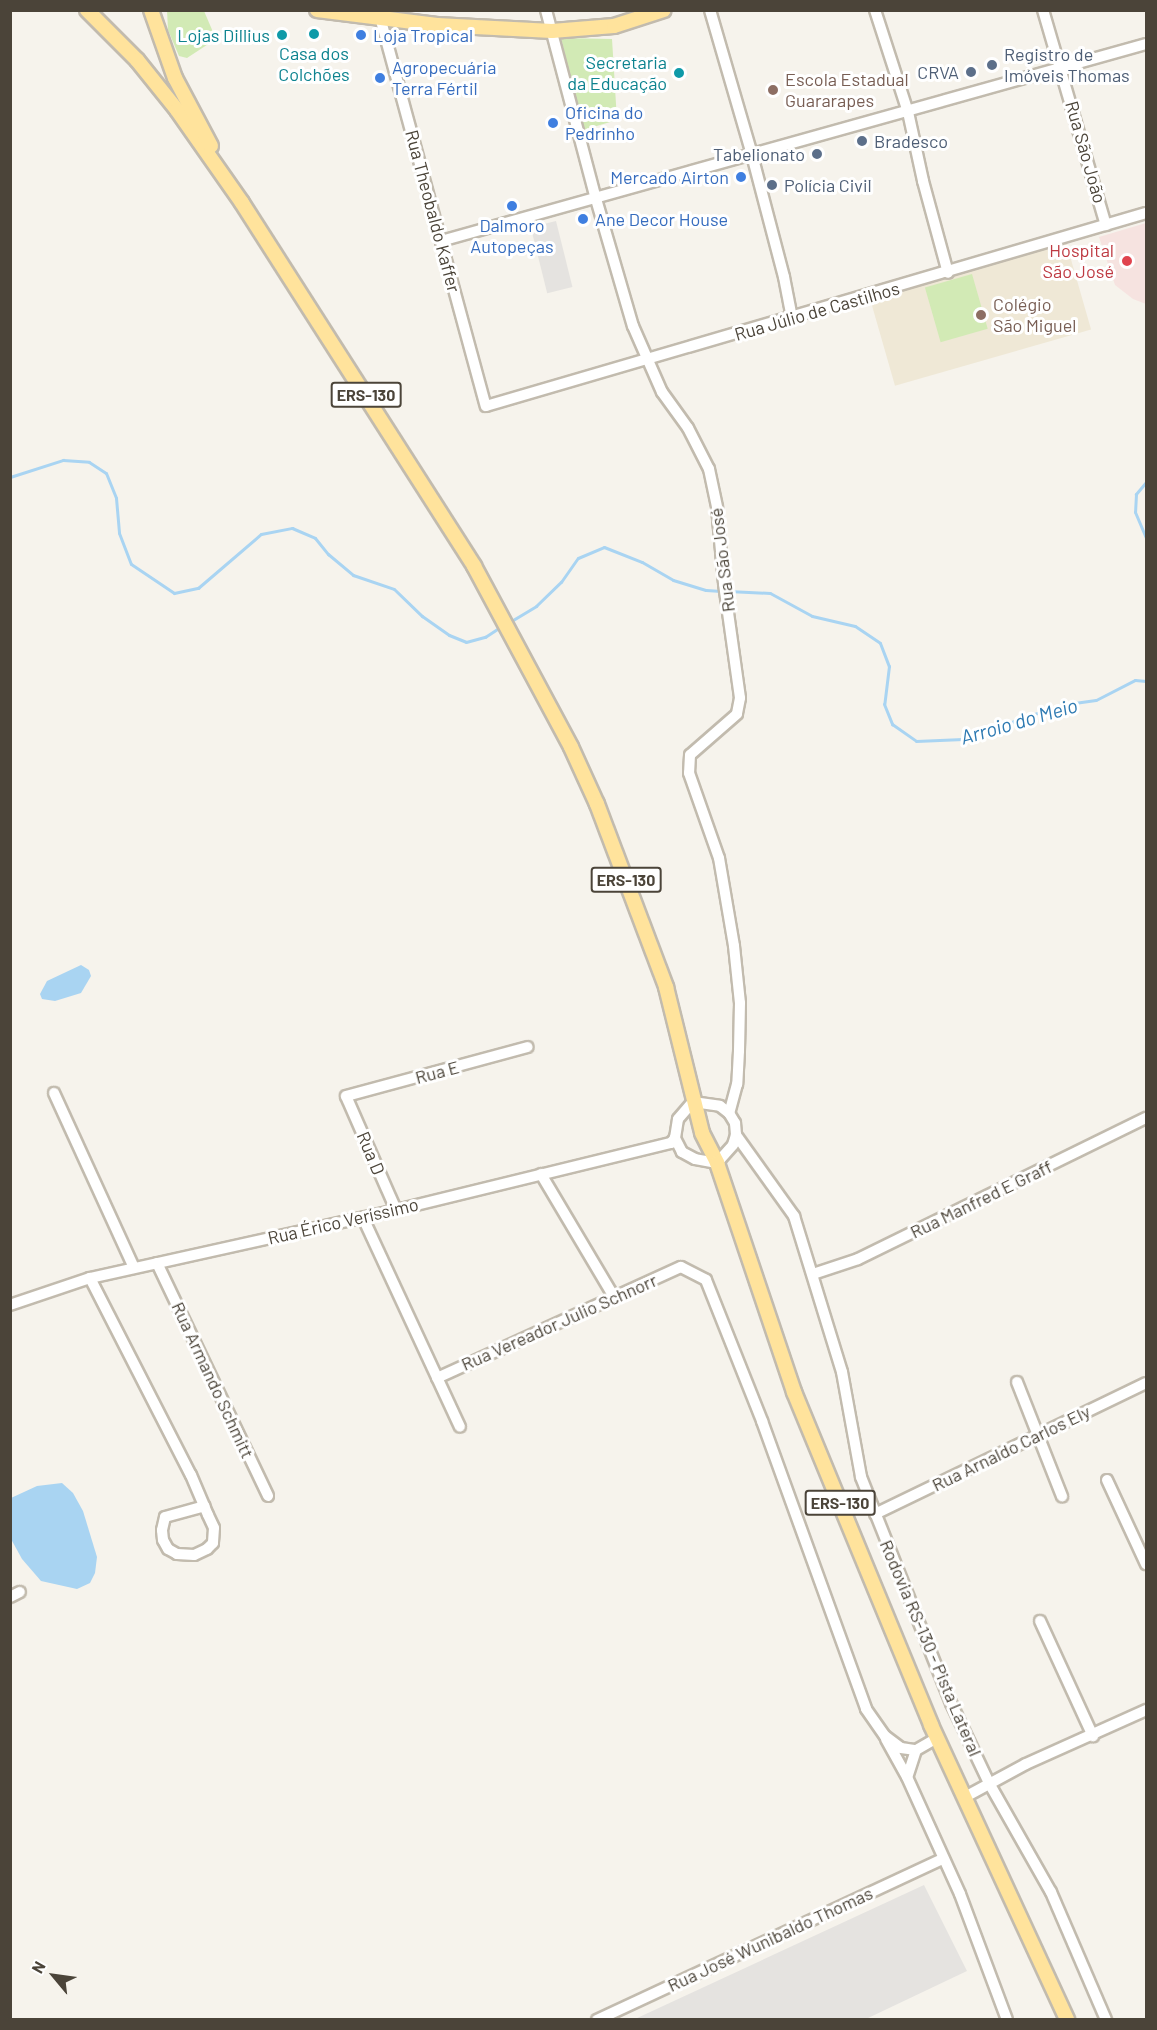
<!DOCTYPE html>
<html>
<head>
<meta charset="utf-8">
<style>
  body { margin:0 }
  #map { position:relative; width:1157px; height:2030px; overflow:hidden; background:#f6f3ec; font-family:Barlow,sans-serif }
  div>[style] { position:absolute }
  [style*='--x'] { left:calc(var(--x)*1px); top:calc(var(--y)*1px); width:calc(var(--w)*1px); rotate:calc(var(--a)*1deg) }
  .education>* { inset:0; background:#efe8d6; transform-origin:0 0 }
  .medical>* { inset:0; background:#f6e3e0 }
  .green>* { inset:0; background:#d2eab5; transform-origin:0 0 }
  .parking>* { inset:0; background:#e5e3e0; transform-origin:0 0 }
  .water>* { inset:0; background:#a9d4f2 }
  .stream>* { height:3px; margin:-1.5px; padding:0 1.5px; transform-origin:1.5px; border-radius:1.5px; background:#a9d4f2 }
  .roads { filter:drop-shadow(2px 0 #c2bbae) drop-shadow(-2px 0 #c2bbae) drop-shadow(0 2px #c2bbae) drop-shadow(0 -2px #c2bbae) }
  .minor>* { height:10px; margin:-5px; padding:0 5px; transform-origin:5px; border-radius:5px; background:#fff }
  .major>* { height:14px; margin:-7px; padding:0 7px; transform-origin:7px; border-radius:7px; background:#ffe39c }
  .dots>* { width:16px; height:16px; translate:-50% -50%; box-sizing:border-box; border:3px solid #fff; border-radius:50% }
  span { translate:-50% -50%; white-space:nowrap; text-align:center; line-height:1.15; -webkit-text-stroke:6px #fff; paint-order:stroke }
  .shield-label span { padding:2px 4px; background:#fff; border:2px solid; border-radius:4px; -webkit-text-stroke-width:0 }
  .shield-label { font-size:16px; color:#4b4439; font-weight:700 }
  .culture-label { font-size:18px; color:#0d838f }
  .right { translate:-100% -50%; text-align:right }
  .shop-label { font-size:18px; color:#366cbe }
  .left { translate:0 -50%; text-align:left }
  .service-label { font-size:18px; color:#4e5e75 }
  .education-label { font-size:18px; color:#785e54 }
  .street-label { font-size:18px; color:#4b4439 }
  .health-label { font-size:18px; color:#be3a42 }
  .water-label { font-size:20px; color:#2e7ab2; font-style:italic }
  .frame { position:absolute; inset:0; border:12px solid #4b4439; pointer-events:none }
  .north { position:absolute; left:24px; top:1946px; width:60px; height:60px; -webkit-text-stroke:4px #fff; paint-order:stroke; rotate:299deg; font-size:16px; font-weight:700; line-height:24px; text-align:center; color:#4b4439 }
  .north::after { content:''; display:block; margin:auto; width:21px; height:27px; background:#4b4439; clip-path:polygon(50% 0,100% 100%,50% 72%,0 100%) }
</style>
</head>
<body>
<div id="map">
  <div class="education">
    <div style="left:1066px;top:242px;width:91px;height:204px;rotate:74deg"></div>
  </div>
  <div class="medical">
    <div style="clip-path:polygon(1146px 223px,1146px 304px,1133px 299px,1115px 285px,1099px 237px)"></div>
  </div>
  <div class="green">
    <div style="clip-path:polygon(167px 10px,204px 11px,216px 39px,187px 58px,179px 56px,168px 30px)"></div>
    <div style="clip-path:polygon(561px 38px,612px 39px,617px 120px,583px 130px)"></div>
    <div style="left:972px;top:274px;width:57px;height:49px;rotate:74deg"></div>
  </div>
  <div class="parking">
    <div style="left:556px;top:221px;width:68px;height:26px;rotate:76deg"></div>
    <div style="clip-path:polygon(924px 1885px,967px 1971px,866px 2019px,635px 2019px)"></div>
  </div>
  <div class="water">
    <div style="clip-path:polygon(81px 965px,89px 970px,91px 976px,81px 993px,55px 1001px,42px 999px,40px 994px,47px 981px)"></div>
    <div style="clip-path:polygon(62px 1483px,73px 1493px,83px 1511px,97px 1557px,95px 1573px,90px 1583px,77px 1589px,41px 1581px,22px 1559px,11px 1539px,11px 1498px,37px 1486px)"></div>
  </div>
  <div class="stream">
    <div style="--x:10;--y:477;--w:56;--a:-17.8"></div>
    <div style="--x:63;--y:460;--w:26;--a:4"></div>
    <div style="--x:89;--y:462;--w:20;--a:33"></div>
    <div style="--x:106;--y:473;--w:27;--a:68"></div>
    <div style="--x:116;--y:498;--w:35;--a:85"></div>
    <div style="--x:119;--y:533;--w:33;--a:69"></div>
    <div style="--x:131;--y:564;--w:52;--a:34"></div>
    <div style="--x:174;--y:593;--w:25;--a:-12"></div>
    <div style="--x:198;--y:588;--w:83;--a:-40.6"></div>
    <div style="--x:261;--y:534;--w:32;--a:-11"></div>
    <div style="--x:292;--y:528;--w:25;--a:23"></div>
    <div style="--x:315;--y:538;--w:21;--a:51"></div>
    <div style="--x:328;--y:554;--w:33;--a:40"></div>
    <div style="--x:353;--y:575;--w:43;--a:18.9"></div>
    <div style="--x:394;--y:589;--w:39;--a:44"></div>
    <div style="--x:422;--y:616;--w:33;--a:35"></div>
    <div style="--x:449;--y:635;--w:18;--a:22"></div>
    <div style="--x:466;--y:642;--w:20;--a:-15"></div>
    <div style="--x:485;--y:637;--w:20;--a:-33"></div>
    <div style="--x:1146;--y:482;--w:16;--a:130"></div>
    <div style="--x:1136;--y:494;--w:18;--a:93"></div>
    <div style="--x:1135;--y:512;--w:28;--a:67"></div>
    <div style="--x:728;--y:591;--w:42;--a:2.7"></div>
    <div style="--x:770;--y:593;--w:48;--a:28.7"></div>
    <div style="--x:812;--y:616;--w:44;--a:13.1"></div>
    <div style="--x:855;--y:626;--w:30;--a:34"></div>
    <div style="--x:880;--y:643;--w:25;--a:69"></div>
    <div style="--x:889;--y:666;--w:38;--a:97"></div>
    <div style="--x:884;--y:704;--w:22;--a:68"></div>
    <div style="--x:892;--y:724;--w:29;--a:35"></div>
    <div style="--x:916;--y:741;--w:47;--a:-2.4"></div>
    <div style="--x:963;--y:739;--w:103;--a:-19.3"></div>
    <div style="--x:1060;--y:705;--w:36;--a:-8"></div>
    <div style="--x:1096;--y:700;--w:44;--a:-27.1"></div>
    <div style="--x:1135;--y:680;--w:11;--a:5"></div>
    <div style="--x:508;--y:623;--w:33;--a:-31"></div>
    <div style="--x:536;--y:606;--w:35;--a:-44"></div>
    <div style="--x:561;--y:582;--w:29;--a:-55"></div>
    <div style="--x:578;--y:558;--w:28;--a:-23"></div>
    <div style="--x:604;--y:547;--w:41;--a:21.5"></div>
    <div style="--x:642;--y:562;--w:36;--a:30"></div>
    <div style="--x:673;--y:580;--w:34;--a:17"></div>
    <div style="--x:706;--y:590;--w:15;--a:4"></div>
  </div>
  <div class="roads">
    <div class="minor">
      <div style="--x:546;--y:10;--w:196;--a:75.2"></div>
      <div style="--x:596;--y:199;--w:132;--a:73.8"></div>
      <div style="--x:633;--y:326;--w:72;--a:66.3"></div>
      <div style="--x:662;--y:392;--w:44;--a:54.2"></div>
      <div style="--x:688;--y:428;--w:46;--a:62.9"></div>
      <div style="--x:709;--y:469;--w:40;--a:78"></div>
      <div style="--x:717;--y:508;--w:76;--a:84.7"></div>
      <div style="--x:724;--y:584;--w:115;--a:82"></div>
      <div style="--x:740;--y:698;--w:16;--a:101"></div>
      <div style="--x:737;--y:714;--w:62;--a:138.9"></div>
      <div style="--x:690;--y:755;--w:18;--a:93"></div>
      <div style="--x:689;--y:773;--w:90;--a:70.6"></div>
      <div style="--x:719;--y:858;--w:89;--a:80.3"></div>
      <div style="--x:734;--y:946;--w:57;--a:84"></div>
      <div style="--x:740;--y:1003;--w:48;--a:91.2"></div>
      <div style="--x:739;--y:1051;--w:33;--a:93"></div>
      <div style="--x:737;--y:1084;--w:30;--a:105"></div>
      <div style="--x:710;--y:10;--w:151;--a:73.8"></div>
      <div style="--x:752;--y:155;--w:126;--a:75.3"></div>
      <div style="--x:784;--y:277;--w:42;--a:79"></div>
      <div style="--x:875;--y:10;--w:107;--a:72.1"></div>
      <div style="--x:908;--y:112;--w:71;--a:77.7"></div>
      <div style="--x:923;--y:181;--w:95;--a:74.8"></div>
      <div style="--x:1043;--y:10;--w:224;--a:73.7"></div>
      <div style="--x:380;--y:17;--w:403;--a:74.8"></div>
      <div style="--x:486;--y:406;--w:688;--a:-16.3"></div>
      <div style="--x:441;--y:241;--w:732;--a:-15.61"></div>
      <div style="--x:54;--y:1093;--w:192;--a:65.4"></div>
      <div style="--x:693;--y:1102;--w:27;--a:8"></div>
      <div style="--x:720;--y:1106;--w:11;--a:38"></div>
      <div style="--x:729;--y:1113;--w:12;--a:59"></div>
      <div style="--x:735;--y:1123;--w:12;--a:85"></div>
      <div style="--x:736;--y:1135;--w:10;--a:107"></div>
      <div style="--x:733;--y:1145;--w:24;--a:132"></div>
      <div style="--x:717;--y:1163;--w:22;--a:-170"></div>
      <div style="--x:695;--y:1159;--w:15;--a:-152"></div>
      <div style="--x:682;--y:1152;--w:16;--a:-117"></div>
      <div style="--x:675;--y:1138;--w:19;--a:-81"></div>
      <div style="--x:678;--y:1119;--w:23;--a:-49"></div>
      <div style="--x:736;--y:1135;--w:100;--a:54.4"></div>
      <div style="--x:794;--y:1216;--w:163;--a:72.9"></div>
      <div style="--x:842;--y:1372;--w:107;--a:79.7"></div>
      <div style="--x:861;--y:1477;--w:243;--a:68.3"></div>
      <div style="--x:951;--y:1703;--w:89;--a:64.6"></div>
      <div style="--x:989;--y:1783;--w:125;--a:60.4"></div>
      <div style="--x:1051;--y:1892;--w:139;--a:66.7"></div>
      <div style="--x:541;--y:1174;--w:143;--a:59.3"></div>
      <div style="--x:396;--y:1210;--w:124;--a:-113.7"></div>
      <div style="--x:346;--y:1096;--w:188;--a:-15.1"></div>
      <div style="--x:363;--y:1218;--w:230;--a:65.1"></div>
      <div style="--x:157;--y:1263;--w:258;--a:64.5"></div>
      <div style="--x:813;--y:1274;--w:47;--a:-18.4"></div>
      <div style="--x:858;--y:1259;--w:321;--a:-26.1"></div>
      <div style="--x:90;--y:1278;--w:221;--a:62.9"></div>
      <div style="--x:191;--y:1475;--w:43;--a:67"></div>
      <div style="--x:208;--y:1515;--w:14;--a:65"></div>
      <div style="--x:214;--y:1528;--w:15;--a:94"></div>
      <div style="--x:213;--y:1543;--w:8;--a:135"></div>
      <div style="--x:207;--y:1549;--w:14;--a:155"></div>
      <div style="--x:194;--y:1555;--w:17;--a:-177"></div>
      <div style="--x:177;--y:1554;--w:10;--a:-151"></div>
      <div style="--x:168;--y:1549;--w:10;--a:-119"></div>
      <div style="--x:163;--y:1540;--w:10;--a:-96"></div>
      <div style="--x:162;--y:1530;--w:13;--a:-77"></div>
      <div style="--x:165;--y:1517;--w:41;--a:-15.4"></div>
      <div style="--x:10;--y:1305;--w:84;--a:-18.6"></div>
      <div style="--x:90;--y:1278;--w:313;--a:-12.5"></div>
      <div style="--x:396;--y:1210;--w:283;--a:-13.7"></div>
      <div style="--x:671;--y:1143;--w:6;--a:-51"></div>
      <div style="--x:437;--y:1378;--w:268;--a:-24.5"></div>
      <div style="--x:681;--y:1267;--w:28;--a:27"></div>
      <div style="--x:706;--y:1280;--w:152;--a:68.3"></div>
      <div style="--x:762;--y:1421;--w:306;--a:70.1"></div>
      <div style="--x:866;--y:1709;--w:33;--a:55"></div>
      <div style="--x:885;--y:1736;--w:20;--a:37"></div>
      <div style="--x:901;--y:1748;--w:15;--a:8"></div>
      <div style="--x:1017;--y:1382;--w:123;--a:68.5"></div>
      <div style="--x:1107;--y:1480;--w:93;--a:65.1"></div>
      <div style="--x:875;--y:1514;--w:301;--a:-25.8"></div>
      <div style="--x:10;--y:1597;--w:11;--a:-27"></div>
      <div style="--x:1040;--y:1621;--w:127;--a:65.3"></div>
      <div style="--x:937;--y:1738;--w:24;--a:150"></div>
      <div style="--x:916;--y:1750;--w:28;--a:108"></div>
      <div style="--x:907;--y:1777;--w:128;--a:65.6"></div>
      <div style="--x:960;--y:1894;--w:134;--a:69.5"></div>
      <div style="--x:886;--y:1739;--w:43;--a:61.1"></div>
      <div style="--x:965;--y:1797;--w:69;--a:-28.4"></div>
      <div style="--x:1026;--y:1764;--w:132;--a:-24.2"></div>
      <div style="--x:597;--y:2020;--w:382;--a:-25"></div>
    </div>
    <div class="major">
      <div style="--x:87;--y:10;--w:71;--a:45"></div>
      <div style="--x:137;--y:60;--w:64;--a:51.3"></div>
      <div style="--x:177;--y:110;--w:113;--a:55"></div>
      <div style="--x:242;--y:203;--w:431;--a:57.4"></div>
      <div style="--x:474;--y:566;--w:205;--a:61.8"></div>
      <div style="--x:571;--y:747;--w:63;--a:65.5"></div>
      <div style="--x:597;--y:804;--w:196;--a:69.3"></div>
      <div style="--x:666;--y:987;--w:150;--a:76.1"></div>
      <div style="--x:702;--y:1133;--w:34;--a:63"></div>
      <div style="--x:717;--y:1163;--w:242;--a:71.4"></div>
      <div style="--x:794;--y:1392;--w:360;--a:67.6"></div>
      <div style="--x:931;--y:1725;--w:325;--a:65.2"></div>
      <div style="--x:151;--y:10;--w:72;--a:70.6"></div>
      <div style="--x:175;--y:78;--w:77;--a:62.1"></div>
      <div style="--x:317;--y:10;--w:121;--a:7.1"></div>
      <div style="--x:437;--y:25;--w:115;--a:3"></div>
      <div style="--x:552;--y:31;--w:62;--a:-4.6"></div>
      <div style="--x:614;--y:26;--w:52;--a:-17.7"></div>
    </div>
  </div>
  <div class="dots">
    <div style="left:314px;top:34px;background:#0f9aa8"></div>
    <div style="left:282px;top:35px;background:#0f9aa8"></div>
    <div style="left:361px;top:35px;background:#3f7fe0"></div>
    <div style="left:992px;top:65px;background:#5c6f8a"></div>
    <div style="left:971px;top:72px;background:#5c6f8a"></div>
    <div style="left:679px;top:73px;background:#0f9aa8"></div>
    <div style="left:380px;top:78px;background:#3f7fe0"></div>
    <div style="left:773px;top:90px;background:#8d6e63"></div>
    <div style="left:553px;top:123px;background:#3f7fe0"></div>
    <div style="left:862px;top:141px;background:#5c6f8a"></div>
    <div style="left:817px;top:154px;background:#5c6f8a"></div>
    <div style="left:741px;top:177px;background:#3f7fe0"></div>
    <div style="left:772px;top:185px;background:#5c6f8a"></div>
    <div style="left:512px;top:206px;background:#3f7fe0"></div>
    <div style="left:583px;top:219px;background:#3f7fe0"></div>
    <div style="left:1127px;top:261px;background:#e0444e"></div>
    <div style="left:981px;top:315px;background:#8d6e63"></div>
  </div>
  <div class="shield-label">
    <span style="left:366px;top:395px">ERS-130</span>
    <span style="left:626px;top:880px">ERS-130</span>
    <span style="left:840px;top:1503px">ERS-130</span>
  </div>
  <div class="culture-label">
    <span class="right" style="left:270px;top:35px">Lojas Dillius</span>
    <span style="left:314px;top:64px">Casa dos<br>Colchões</span>
    <span class="right" style="left:667px;top:73px">Secretaria<br>da Educação</span>
  </div>
  <div class="shop-label">
    <span class="left" style="left:373px;top:35px">Loja Tropical</span>
    <span class="left" style="left:392px;top:78px">Agropecuária<br>Terra Fértil</span>
    <span class="left" style="left:565px;top:123px">Oficina do<br>Pedrinho</span>
    <span class="right" style="left:729px;top:177px">Mercado Airton</span>
    <span class="left" style="left:595px;top:219px">Ane Decor House</span>
    <span style="left:512px;top:236px">Dalmoro<br>Autopeças</span>
  </div>
  <div class="service-label">
    <span class="left" style="left:1004px;top:65px">Registro de<br>Imóveis Thomas</span>
    <span class="right" style="left:959px;top:72px">CRVA</span>
    <span class="left" style="left:874px;top:141px">Bradesco</span>
    <span class="right" style="left:805px;top:154px">Tabelionato</span>
    <span class="left" style="left:784px;top:185px">Polícia Civil</span>
  </div>
  <div class="education-label">
    <span class="left" style="left:785px;top:90px">Escola Estadual<br>Guararapes</span>
    <span class="left" style="left:993px;top:315px">Colégio<br>São Miguel</span>
  </div>
  <div class="street-label">
    <span style="left:1086px;top:152px;rotate:74deg">Rua São João</span>
    <span style="left:433px;top:211px;rotate:75deg">Rua Theobaldo Kaffer</span>
    <span style="left:817px;top:311px;rotate:-16deg">Rua Júlio de Castilhos</span>
    <span style="left:722px;top:560px;rotate:-97deg">Rua São José</span>
    <span style="left:437px;top:1072px;rotate:-15deg">Rua E</span>
    <span style="left:371px;top:1153px;rotate:67deg">Rua D</span>
    <span style="left:981px;top:1199px;rotate:-26deg">Rua Manfred E Graff</span>
    <span style="left:343px;top:1221px;rotate:-13deg">Rua Érico Veríssimo</span>
    <span style="left:559px;top:1322px;rotate:-24deg">Rua Vereador Julio Schnorr</span>
    <span style="left:213px;top:1380px;rotate:65deg">Rua Armando Schmitt</span>
    <span style="left:1011px;top:1448px;rotate:-26deg">Rua Arnaldo Carlos Ely</span>
    <span style="left:931px;top:1648px;rotate:67deg">Rodovia RS-130 - Pista Lateral</span>
    <span style="left:770px;top:1939px;rotate:-25deg">Rua José Wunibaldo Thomas</span>
  </div>
  <div class="health-label">
    <span class="right" style="left:1114px;top:261px">Hospital<br>São José</span>
  </div>
  <div class="water-label">
    <span style="left:1019px;top:721px;rotate:-16deg">Arroio do Meio</span>
  </div>
  <div class="frame"></div>
  <div class="north">N</div>
</div>
</body>
</html>
